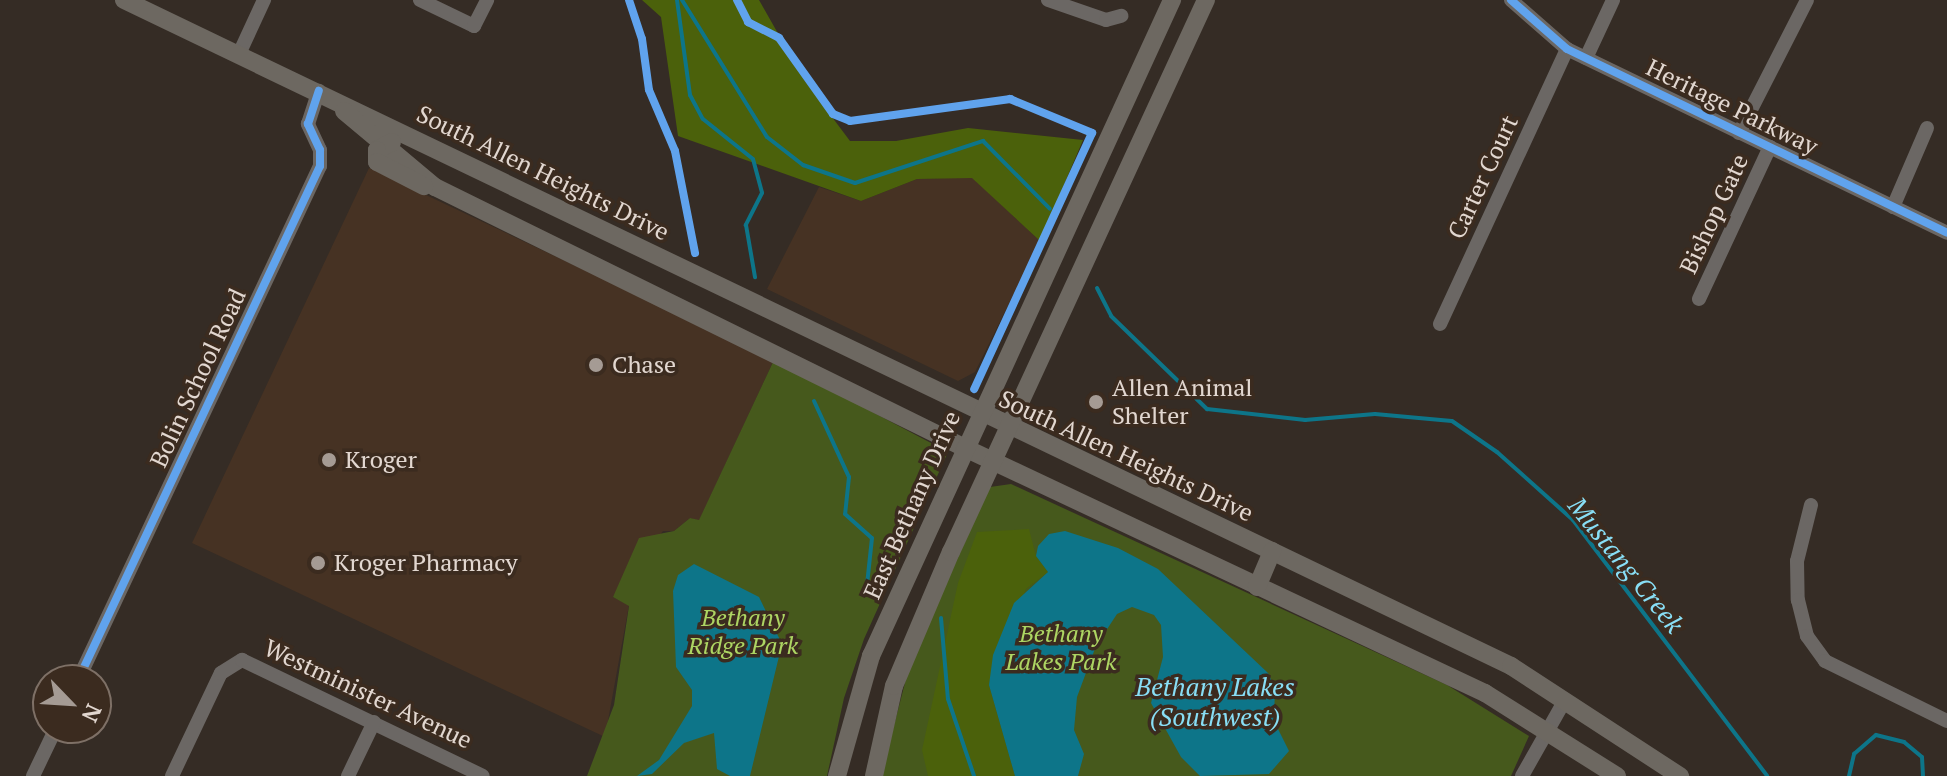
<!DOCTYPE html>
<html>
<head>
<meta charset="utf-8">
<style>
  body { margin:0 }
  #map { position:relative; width:1947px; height:776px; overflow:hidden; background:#352c25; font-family:"PT Serif",serif }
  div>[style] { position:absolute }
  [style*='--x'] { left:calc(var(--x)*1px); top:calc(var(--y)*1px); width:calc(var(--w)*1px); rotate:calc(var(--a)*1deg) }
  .built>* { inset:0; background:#463223 }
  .green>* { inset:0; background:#46591c }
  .forest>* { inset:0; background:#4b610b }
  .water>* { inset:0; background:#0d7589 }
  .stream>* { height:4px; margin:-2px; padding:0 2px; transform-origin:2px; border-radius:2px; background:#0d7589 }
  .minor>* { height:14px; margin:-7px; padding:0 7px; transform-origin:7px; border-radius:7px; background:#6b6764 }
  .major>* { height:18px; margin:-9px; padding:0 9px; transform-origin:9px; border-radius:9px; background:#6d6861 }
  .cycleway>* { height:8px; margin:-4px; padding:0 4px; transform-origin:4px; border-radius:4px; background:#60a3ed }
  .dots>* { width:22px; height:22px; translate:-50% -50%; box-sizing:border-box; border:4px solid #3b2b1f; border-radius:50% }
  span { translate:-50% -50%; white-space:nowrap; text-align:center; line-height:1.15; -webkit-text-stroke:7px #3b2b1f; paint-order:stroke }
  .street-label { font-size:24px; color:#e2d7d0 }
  .poi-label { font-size:24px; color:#e2d7d0 }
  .left { translate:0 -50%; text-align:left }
  .park-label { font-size:24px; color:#add563; font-style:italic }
  .water-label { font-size:26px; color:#88def5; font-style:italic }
  .north { position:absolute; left:32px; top:664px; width:80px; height:80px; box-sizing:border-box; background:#3b2b1f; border:2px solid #7e7066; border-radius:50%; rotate:115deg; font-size:22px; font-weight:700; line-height:32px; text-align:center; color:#e2d7d0 }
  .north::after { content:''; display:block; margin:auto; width:28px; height:36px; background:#a59b94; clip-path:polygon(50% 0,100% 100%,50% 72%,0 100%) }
</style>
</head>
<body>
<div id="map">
  <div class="built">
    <div style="clip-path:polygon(369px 168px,774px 360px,699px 521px,690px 518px,674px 531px,663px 531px,613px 597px,629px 605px,605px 737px,192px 543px)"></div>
    <div style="clip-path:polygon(972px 177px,1040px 241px,975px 372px,958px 381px,767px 289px,819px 187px,861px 201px,917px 179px)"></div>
  </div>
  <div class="green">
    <div style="clip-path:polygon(774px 360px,948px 452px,864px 639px,844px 698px,827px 776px,587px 776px,614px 705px,629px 606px,613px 597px,639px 538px,674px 531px,690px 518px,699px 520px)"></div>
    <div style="clip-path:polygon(1011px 484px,1447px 685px,1529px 736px,1511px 776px,881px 776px,907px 675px,948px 579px,990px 487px)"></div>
  </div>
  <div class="forest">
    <div style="clip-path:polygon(642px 0,759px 0,805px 81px,850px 141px,896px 141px,968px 128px,1083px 140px,1040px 241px,972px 178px,917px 179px,861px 201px,678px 136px,661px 17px)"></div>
    <div style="clip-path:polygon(1029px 529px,1036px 556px,1048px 572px,1026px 589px,989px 685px,1015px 776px,928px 776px,922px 750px,958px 583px,977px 532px)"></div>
  </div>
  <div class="water">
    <div style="clip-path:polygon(1065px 531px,1118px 548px,1158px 569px,1268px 673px,1275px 688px,1274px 721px,1289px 751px,1269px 774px,1200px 776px,1181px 757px,1151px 703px,1163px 657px,1161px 625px,1154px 615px,1132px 607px,1117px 614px,1096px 646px,1077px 697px,1074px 730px,1084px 754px,1078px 776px,1015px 776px,989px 685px,993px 655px,1014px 603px,1048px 572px,1036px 556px,1038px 546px,1049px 534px)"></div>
    <div style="clip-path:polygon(694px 564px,759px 597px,782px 644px,750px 776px,730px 776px,717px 769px,714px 733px,684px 743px,652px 774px,637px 776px,659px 760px,692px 706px,692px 690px,676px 667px,673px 591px,678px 575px)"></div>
  </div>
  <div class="stream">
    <div style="--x:677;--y:0;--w:96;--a:82.2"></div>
    <div style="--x:690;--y:95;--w:27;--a:62"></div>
    <div style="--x:703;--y:119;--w:64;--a:38.7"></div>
    <div style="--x:753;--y:159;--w:35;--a:75"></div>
    <div style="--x:762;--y:193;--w:36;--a:117"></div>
    <div style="--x:746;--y:225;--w:53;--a:80.2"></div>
    <div style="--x:682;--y:0;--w:161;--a:58.2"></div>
    <div style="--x:767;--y:137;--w:46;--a:37.9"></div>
    <div style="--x:803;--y:165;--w:55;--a:19.1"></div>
    <div style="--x:855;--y:183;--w:135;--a:-18.2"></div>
    <div style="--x:983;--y:141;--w:95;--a:45.4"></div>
    <div style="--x:1097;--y:288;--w:31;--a:63"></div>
    <div style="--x:1111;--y:316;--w:134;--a:44.1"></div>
    <div style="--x:1207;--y:409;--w:99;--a:6.4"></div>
    <div style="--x:1305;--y:420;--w:70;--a:-4.9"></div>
    <div style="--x:1375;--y:414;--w:77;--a:5.2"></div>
    <div style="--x:1452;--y:421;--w:55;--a:34.6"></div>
    <div style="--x:1497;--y:452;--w:102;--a:41.8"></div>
    <div style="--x:1573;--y:520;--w:321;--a:52.8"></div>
    <div style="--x:814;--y:401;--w:84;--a:65.3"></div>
    <div style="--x:849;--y:477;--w:37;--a:96"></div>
    <div style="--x:845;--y:514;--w:36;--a:42"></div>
    <div style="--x:872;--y:538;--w:47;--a:96.1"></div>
    <div style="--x:941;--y:618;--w:81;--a:85.1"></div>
    <div style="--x:948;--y:699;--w:81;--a:71.3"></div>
    <div style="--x:1849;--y:776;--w:23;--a:-77"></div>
    <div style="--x:1854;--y:754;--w:29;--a:-41"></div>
    <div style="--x:1876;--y:735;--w:29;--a:14"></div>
    <div style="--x:1904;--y:742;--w:23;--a:40"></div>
    <div style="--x:1922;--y:757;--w:19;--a:87"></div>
  </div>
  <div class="minor">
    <div style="--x:420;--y:0;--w:60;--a:25.7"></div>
    <div style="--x:474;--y:26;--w:29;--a:-63"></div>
    <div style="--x:1048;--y:0;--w:61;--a:19"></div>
    <div style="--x:1106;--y:20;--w:16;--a:-15"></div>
    <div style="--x:1511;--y:0;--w:74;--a:41.2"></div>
    <div style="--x:1567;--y:49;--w:422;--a:25.8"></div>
    <div style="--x:239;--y:54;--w:60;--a:-65.2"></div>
    <div style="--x:1586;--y:58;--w:64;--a:-65"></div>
    <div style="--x:1739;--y:133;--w:149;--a:-62.9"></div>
    <div style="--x:1893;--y:207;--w:86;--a:-66.7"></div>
    <div style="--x:1699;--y:299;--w:168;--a:-65"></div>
    <div style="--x:1440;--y:324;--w:303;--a:-65.2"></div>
    <div style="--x:1811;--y:505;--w:58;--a:104"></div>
    <div style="--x:1797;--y:561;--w:39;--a:89"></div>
    <div style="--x:1798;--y:600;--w:37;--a:76"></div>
    <div style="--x:1807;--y:636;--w:31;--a:54"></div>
    <div style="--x:1825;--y:661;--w:136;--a:26.2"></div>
    <div style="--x:78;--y:680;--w:568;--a:-64.79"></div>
    <div style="--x:320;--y:166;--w:16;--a:-90"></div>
    <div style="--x:320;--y:150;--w:29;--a:-115"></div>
    <div style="--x:308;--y:124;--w:35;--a:-72"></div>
    <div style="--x:33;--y:776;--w:53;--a:-64.4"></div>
    <div style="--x:172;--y:776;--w:114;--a:-64.6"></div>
    <div style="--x:221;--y:673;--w:25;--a:-32"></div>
    <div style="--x:242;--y:660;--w:267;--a:25.7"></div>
    <div style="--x:348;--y:776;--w:60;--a:-64.3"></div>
    <div style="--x:1522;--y:776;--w:87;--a:-60.5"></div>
  </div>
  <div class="major">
    <div style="--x:124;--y:0;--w:1539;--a:25.65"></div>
    <div style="--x:1511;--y:666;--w:202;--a:33.1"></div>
    <div style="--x:344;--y:111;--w:119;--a:39.9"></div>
    <div style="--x:435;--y:187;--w:591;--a:26.22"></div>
    <div style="--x:965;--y:448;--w:575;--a:25.23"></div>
    <div style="--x:1485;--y:693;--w:156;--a:32.2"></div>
    <div style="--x:392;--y:142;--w:17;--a:152"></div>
    <div style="--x:377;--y:150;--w:12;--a:90"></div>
    <div style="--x:377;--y:162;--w:53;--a:27.1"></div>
    <div style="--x:1257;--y:587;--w:39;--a:-67"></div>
    <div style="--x:837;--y:776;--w:125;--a:-74.2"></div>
    <div style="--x:871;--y:656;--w:722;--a:-65.35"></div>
    <div style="--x:874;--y:776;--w:92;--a:-77.5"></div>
    <div style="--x:894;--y:686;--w:146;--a:-67"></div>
    <div style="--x:951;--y:552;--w:608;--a:-65.21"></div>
  </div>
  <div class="cycleway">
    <div style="--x:629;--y:0;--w:41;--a:71.6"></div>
    <div style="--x:642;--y:39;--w:51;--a:82.2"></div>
    <div style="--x:649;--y:90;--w:66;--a:66.9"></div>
    <div style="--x:675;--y:151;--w:104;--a:78.9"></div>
    <div style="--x:737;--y:0;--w:25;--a:63"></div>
    <div style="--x:748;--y:22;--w:35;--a:27"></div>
    <div style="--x:779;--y:38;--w:93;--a:54.6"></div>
    <div style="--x:833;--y:114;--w:18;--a:22"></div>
    <div style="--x:850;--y:121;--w:162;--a:-7.8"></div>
    <div style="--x:1010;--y:99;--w:89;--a:22.5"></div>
    <div style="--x:1092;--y:133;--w:282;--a:114.7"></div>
    <div style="--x:1511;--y:0;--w:74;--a:41.2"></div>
    <div style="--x:1567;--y:49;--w:422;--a:25.8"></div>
    <div style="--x:78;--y:680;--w:568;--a:-64.79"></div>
    <div style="--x:320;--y:166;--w:16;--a:-90"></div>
    <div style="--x:320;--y:150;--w:29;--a:-115"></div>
    <div style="--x:308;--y:124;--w:35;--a:-72"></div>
  </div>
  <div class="dots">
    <div style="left:596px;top:365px;background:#a59b94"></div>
    <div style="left:1096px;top:402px;background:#a59b94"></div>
    <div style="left:329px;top:460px;background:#a59b94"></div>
    <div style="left:318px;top:563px;background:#a59b94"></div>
  </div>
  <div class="street-label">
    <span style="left:1732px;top:107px;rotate:26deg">Heritage Parkway</span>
    <span style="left:543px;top:173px;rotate:26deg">South Allen Heights Drive</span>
    <span style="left:1483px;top:177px;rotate:-65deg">Carter Court</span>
    <span style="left:1714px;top:214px;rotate:-65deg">Bishop Gate</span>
    <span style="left:198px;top:378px;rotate:-65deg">Bolin School Road</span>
    <span style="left:1126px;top:456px;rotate:25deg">South Allen Heights Drive</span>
    <span style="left:912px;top:505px;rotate:-66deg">East Bethany Drive</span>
    <span style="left:368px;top:694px;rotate:25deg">Westminister Avenue</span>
  </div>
  <div class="poi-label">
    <span class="left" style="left:612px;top:365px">Chase</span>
    <span class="left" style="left:1112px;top:402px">Allen Animal<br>Shelter</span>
    <span class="left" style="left:345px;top:460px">Kroger</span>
    <span class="left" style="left:334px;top:563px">Kroger Pharmacy</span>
  </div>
  <div class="park-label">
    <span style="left:743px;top:632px">Bethany<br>Ridge Park</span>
    <span style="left:1061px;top:648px">Bethany<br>Lakes Park</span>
  </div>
  <div class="water-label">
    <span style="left:1626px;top:565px;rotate:51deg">Mustang Creek</span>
    <span style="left:1215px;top:702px">Bethany Lakes<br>(Southwest)</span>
  </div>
  <div class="north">N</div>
</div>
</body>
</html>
